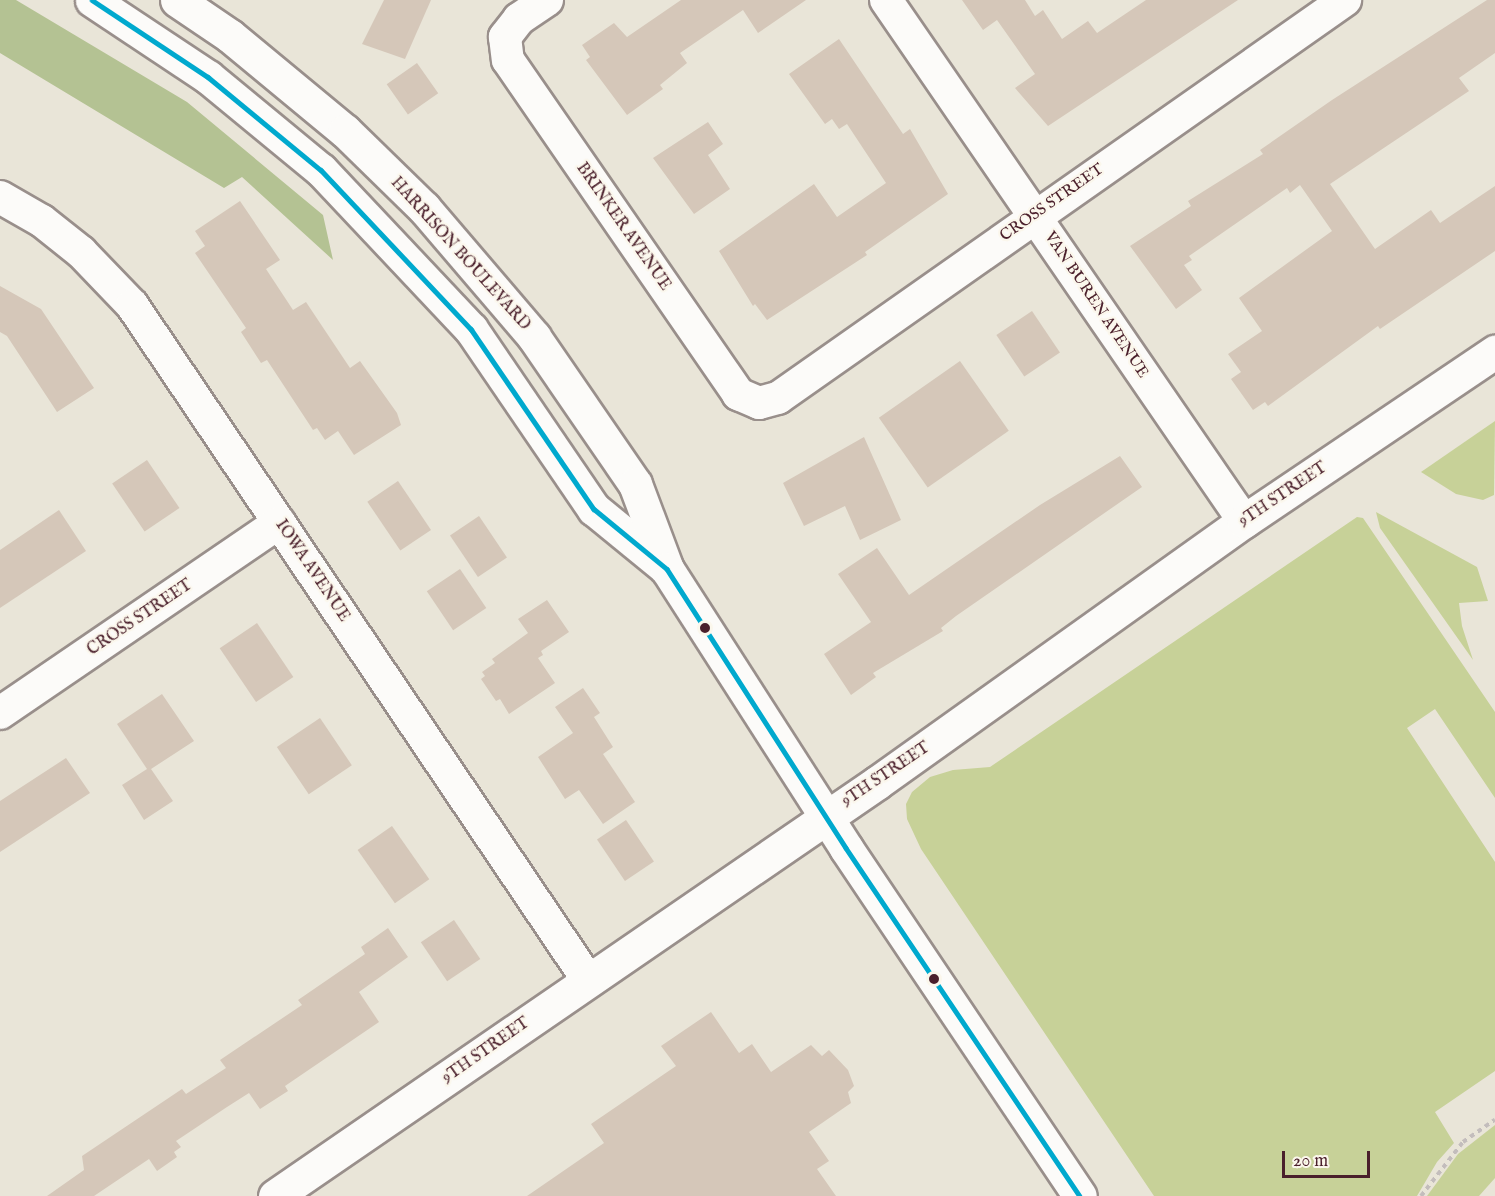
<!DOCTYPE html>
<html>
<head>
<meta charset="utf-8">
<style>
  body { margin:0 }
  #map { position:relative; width:1495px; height:1196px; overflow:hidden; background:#e9e5d8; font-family:"IM FELL English",serif }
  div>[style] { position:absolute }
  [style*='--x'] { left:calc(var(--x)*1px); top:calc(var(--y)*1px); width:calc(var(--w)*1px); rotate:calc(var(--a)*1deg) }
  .green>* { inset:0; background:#c7d198 }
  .forest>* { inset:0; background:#b4c293 }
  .building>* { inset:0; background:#d5c7b9; transform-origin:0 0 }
  .path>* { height:4px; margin-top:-2px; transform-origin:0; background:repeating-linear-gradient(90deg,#c3bdbc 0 4.5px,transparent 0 9px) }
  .roads { filter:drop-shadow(2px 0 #998f8b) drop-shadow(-2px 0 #998f8b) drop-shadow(0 2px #998f8b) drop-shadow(0 -2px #998f8b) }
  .street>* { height:32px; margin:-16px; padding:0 16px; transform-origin:16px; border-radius:16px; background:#fcfbf9 }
  .secondary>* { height:33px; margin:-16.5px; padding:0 16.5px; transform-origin:16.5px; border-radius:16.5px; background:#fcfbf9 }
  .bus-1>* { height:4.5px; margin:-2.25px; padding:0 2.25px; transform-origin:2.25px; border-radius:2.25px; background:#00a9ce }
  .dots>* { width:16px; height:16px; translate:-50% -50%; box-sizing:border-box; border:3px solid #fbf7ec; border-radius:50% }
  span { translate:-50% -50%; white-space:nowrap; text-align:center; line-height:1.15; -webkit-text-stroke:4.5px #fbf7ec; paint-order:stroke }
  .street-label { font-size:16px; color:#4a1f2b }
  .scale { position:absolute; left:1282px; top:1151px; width:88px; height:27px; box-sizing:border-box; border:3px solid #4a1f2b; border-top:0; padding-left:8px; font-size:18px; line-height:21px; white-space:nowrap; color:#4a1f2b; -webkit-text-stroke:4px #fbf7ec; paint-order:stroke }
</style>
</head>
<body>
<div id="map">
  <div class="green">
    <div style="clip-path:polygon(1495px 421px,1494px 495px,1483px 500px,1456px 494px,1421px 472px)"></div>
    <div style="clip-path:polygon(1376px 512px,1477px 567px,1488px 601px,1459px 603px,1462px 626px,1473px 660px,1380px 528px)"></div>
    <div style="clip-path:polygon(1357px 517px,1363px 518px,1495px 712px,1495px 798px,1435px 709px,1407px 728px,1495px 862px,1495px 1071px,1435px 1112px,1454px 1143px,1437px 1162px,1417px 1196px,1154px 1196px,921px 849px,907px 819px,906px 804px,912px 792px,930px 777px,953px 770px,990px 767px)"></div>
    <div style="clip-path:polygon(1495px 1125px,1495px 1178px,1479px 1196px,1427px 1196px,1458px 1154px)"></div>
  </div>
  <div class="forest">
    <div style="clip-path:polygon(0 0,16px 0,187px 102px,323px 215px,333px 260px,242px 177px,224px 188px,0 53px)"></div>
  </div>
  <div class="building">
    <div style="clip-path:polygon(384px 0,431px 0,405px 59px,362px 44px)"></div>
    <div style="clip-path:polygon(681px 0,806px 0,758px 33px,743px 10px,680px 53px,687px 63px,660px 85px,663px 89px,627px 115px,586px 60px,590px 57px,582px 45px,614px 23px,627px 37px)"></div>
    <div style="clip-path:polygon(962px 0,1025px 0,1035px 16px,1043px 10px,1062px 39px,1088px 21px,1097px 33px,1146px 0,1238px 0,1048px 126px,1015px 88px,1035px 74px,997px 20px,983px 30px)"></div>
    <div style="clip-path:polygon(1487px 0,1495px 0,1495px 53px,1459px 78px,1469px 91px,1330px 184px,1375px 249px,1431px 210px,1440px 223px,1495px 186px,1495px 251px,1380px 329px,1378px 326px,1268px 406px,1265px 402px,1253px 410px,1231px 379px,1241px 372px,1228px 354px,1262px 331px,1239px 298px,1332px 231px,1300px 185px,1290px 193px,1287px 188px,1189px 256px,1192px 260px,1184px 265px,1202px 290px,1176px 309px,1130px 246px,1191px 206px,1188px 201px,1263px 154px,1260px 150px,1332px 100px)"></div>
    <div style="clip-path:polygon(839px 39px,903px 134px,910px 129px,948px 194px,865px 252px,867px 255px,767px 320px,755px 304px,753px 306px,719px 251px,814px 184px,837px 217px,886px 183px,847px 124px,839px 129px,832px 119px,825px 124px,789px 74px)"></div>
    <div style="left:417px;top:63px;width:37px;height:37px;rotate:55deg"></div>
    <div style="clip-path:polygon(708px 122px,723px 144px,708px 155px,730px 189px,694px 214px,653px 158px)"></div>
    <div style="clip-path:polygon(240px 201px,280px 260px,266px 269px,293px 310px,306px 302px,350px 368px,360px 361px,397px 413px,401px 425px,354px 455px,338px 431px,325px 440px,317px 428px,313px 430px,267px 360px,261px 363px,241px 332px,246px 328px,195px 253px,205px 246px,195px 231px)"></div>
    <div style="clip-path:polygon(0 286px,41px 309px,94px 388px,57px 412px,7px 336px,0 332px)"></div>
    <div style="left:1032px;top:311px;width:50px;height:43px;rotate:56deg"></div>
    <div style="left:960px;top:361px;width:85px;height:99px;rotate:55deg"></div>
    <div style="clip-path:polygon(864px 437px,901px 520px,860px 540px,845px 506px,804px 526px,783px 483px)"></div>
    <div style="clip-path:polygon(1120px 456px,1142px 487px,956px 616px,941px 628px,943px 631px,873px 673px,876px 677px,851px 695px,824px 654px,871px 622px,838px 574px,877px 548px,909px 595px,1040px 505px)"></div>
    <div style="left:147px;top:460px;width:58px;height:42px;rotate:56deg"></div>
    <div style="left:398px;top:481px;width:59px;height:37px;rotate:56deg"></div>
    <div style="clip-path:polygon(59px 510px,86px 551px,0 608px,0 550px)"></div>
    <div style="left:479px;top:516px;width:50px;height:35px;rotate:56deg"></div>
    <div style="left:460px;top:569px;width:47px;height:40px;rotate:56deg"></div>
    <div style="clip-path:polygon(547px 600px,569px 632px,541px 651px,543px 655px,538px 658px,555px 683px,509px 714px,500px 699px,496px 701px,481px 679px,485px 676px,482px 672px,495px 663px,492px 659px,528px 633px,518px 619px)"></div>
    <div style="left:257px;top:623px;width:65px;height:45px;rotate:56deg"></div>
    <div style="clip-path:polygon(583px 688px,600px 713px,594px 717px,613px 747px,603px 754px,635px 802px,603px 824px,579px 790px,565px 799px,538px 757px,573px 733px,555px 707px)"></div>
    <div style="clip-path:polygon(162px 694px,194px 741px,151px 769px,173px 801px,144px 820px,122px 785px,147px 769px,117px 724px)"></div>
    <div style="left:320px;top:718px;width:57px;height:52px;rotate:56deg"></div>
    <div style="clip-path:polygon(66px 758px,90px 793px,0 852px,0 801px)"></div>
    <div style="left:626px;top:820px;width:50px;height:35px;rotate:56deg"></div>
    <div style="left:392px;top:826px;width:65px;height:42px;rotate:55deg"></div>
    <div style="left:454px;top:920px;width:47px;height:40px;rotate:56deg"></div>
    <div style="clip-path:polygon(388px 928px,408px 957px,359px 992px,379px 1022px,285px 1086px,288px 1091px,260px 1109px,249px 1093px,227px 1107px,176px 1141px,181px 1147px,174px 1152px,177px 1157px,157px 1171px,149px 1159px,94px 1196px,47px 1196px,84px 1170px,82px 1156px,182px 1089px,186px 1094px,226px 1068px,220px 1060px,302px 1005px,298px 1000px,365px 954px,361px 947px)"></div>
    <div style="clip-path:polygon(711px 1012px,739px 1053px,752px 1044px,771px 1072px,811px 1045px,822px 1056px,829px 1050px,848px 1070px,854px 1086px,848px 1092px,851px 1103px,809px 1132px,829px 1161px,817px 1169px,836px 1196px,527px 1196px,604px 1143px,591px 1124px,676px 1066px,661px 1046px)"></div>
  </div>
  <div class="path">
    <div style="--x:1421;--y:1196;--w:68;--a:-52.1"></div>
    <div style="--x:1463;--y:1142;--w:39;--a:-35"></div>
  </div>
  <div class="roads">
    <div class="street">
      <div style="--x:547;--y:0;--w:34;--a:146"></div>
      <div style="--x:519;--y:19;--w:23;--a:128"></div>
      <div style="--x:505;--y:37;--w:23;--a:83"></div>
      <div style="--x:508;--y:60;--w:406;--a:55.4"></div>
      <div style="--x:738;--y:394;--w:23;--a:23"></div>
      <div style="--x:759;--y:403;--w:20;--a:-15"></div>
      <div style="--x:778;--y:398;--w:693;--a:-35.07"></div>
      <div style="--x:886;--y:0;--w:632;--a:55.51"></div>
      <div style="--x:0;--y:197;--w:48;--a:29.7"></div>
      <div style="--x:42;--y:221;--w:50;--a:38.5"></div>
      <div style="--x:81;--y:252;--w:74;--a:46.1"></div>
      <div style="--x:132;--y:305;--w:815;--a:55.96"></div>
      <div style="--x:0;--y:713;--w:338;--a:-34.3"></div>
    </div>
    <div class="secondary">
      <div style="--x:92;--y:0;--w:139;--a:33.6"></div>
      <div style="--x:208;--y:77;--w:146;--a:39.5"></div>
      <div style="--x:321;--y:170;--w:219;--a:46.7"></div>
      <div style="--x:471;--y:329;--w:218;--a:55.7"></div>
      <div style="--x:594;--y:509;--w:93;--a:39.3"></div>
      <div style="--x:177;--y:0;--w:64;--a:34.2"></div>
      <div style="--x:230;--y:36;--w:149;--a:39.6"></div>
      <div style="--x:345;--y:131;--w:110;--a:44.3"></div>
      <div style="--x:424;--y:208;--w:170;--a:49.5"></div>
      <div style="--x:534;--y:337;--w:178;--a:55.5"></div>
      <div style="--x:635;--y:484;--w:91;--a:69.4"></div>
      <div style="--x:667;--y:569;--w:331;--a:57.3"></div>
      <div style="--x:846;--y:848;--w:419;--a:56.1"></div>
      <div style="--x:275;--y:1196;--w:731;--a:-34.47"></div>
      <div style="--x:878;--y:782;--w:450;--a:-35.5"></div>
      <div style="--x:1244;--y:521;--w:303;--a:-34"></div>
    </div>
  </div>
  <div class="bus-1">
    <div style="--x:92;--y:0;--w:139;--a:33.6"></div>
    <div style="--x:208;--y:77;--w:146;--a:39.5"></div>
    <div style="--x:321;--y:170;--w:219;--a:46.7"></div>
    <div style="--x:471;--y:329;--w:218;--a:55.7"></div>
    <div style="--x:594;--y:509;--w:94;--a:39.4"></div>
    <div style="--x:667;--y:569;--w:331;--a:57.3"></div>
    <div style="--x:846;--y:848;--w:419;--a:56.1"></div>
  </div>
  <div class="dots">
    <div style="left:705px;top:628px;background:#4a1f2b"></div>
    <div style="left:934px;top:979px;background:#4a1f2b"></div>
  </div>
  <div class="street-label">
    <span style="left:1052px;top:203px;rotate:-35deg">CROSS STREET</span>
    <span style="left:623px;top:227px;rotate:55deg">BRINKER AVENUE</span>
    <span style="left:460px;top:254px;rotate:48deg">HARRISON BOULEVARD</span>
    <span style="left:1096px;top:305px;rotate:56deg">VAN BUREN AVENUE</span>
    <span style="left:1283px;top:495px;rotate:-34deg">9TH STREET</span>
    <span style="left:312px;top:571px;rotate:56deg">IOWA AVENUE</span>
    <span style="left:140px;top:618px;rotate:-34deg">CROSS STREET</span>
    <span style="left:886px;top:775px;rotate:-34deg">9TH STREET</span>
    <span style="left:486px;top:1051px;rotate:-35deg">9TH STREET</span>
  </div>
  <div class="scale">20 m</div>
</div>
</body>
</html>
